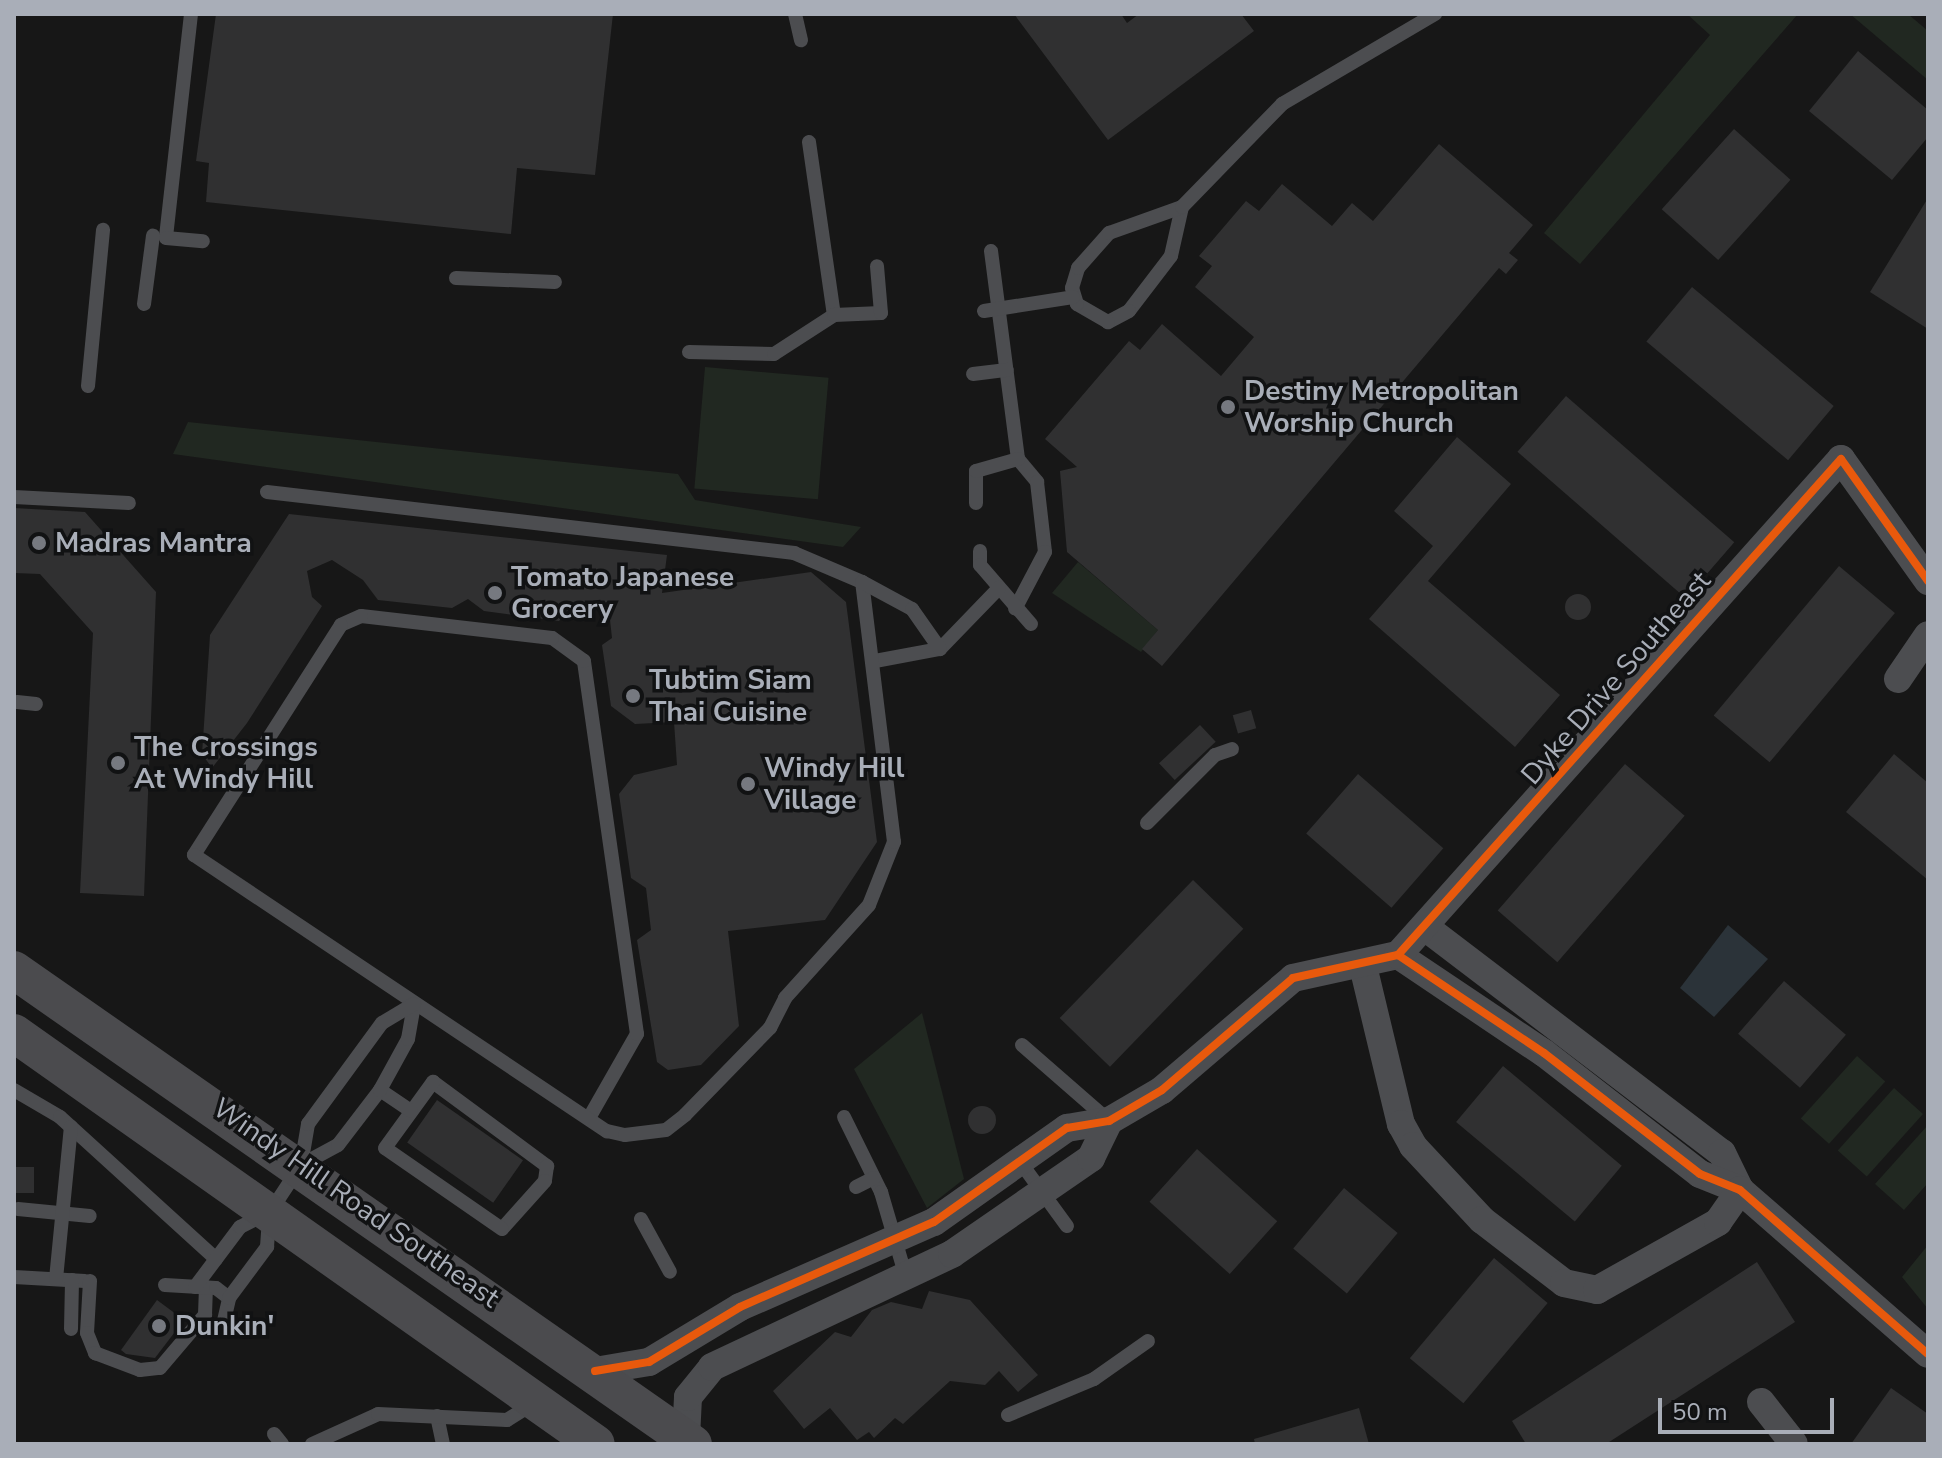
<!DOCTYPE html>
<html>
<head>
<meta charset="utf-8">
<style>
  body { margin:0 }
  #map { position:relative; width:1942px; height:1458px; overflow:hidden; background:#171717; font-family:"Nunito Sans",sans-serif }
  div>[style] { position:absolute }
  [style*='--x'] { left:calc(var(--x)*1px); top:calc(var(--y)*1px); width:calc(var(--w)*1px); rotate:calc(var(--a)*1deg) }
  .green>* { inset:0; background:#212821; transform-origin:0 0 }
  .water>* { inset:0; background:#2b3339 }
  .building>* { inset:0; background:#303031; transform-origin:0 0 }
  .round { border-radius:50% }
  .lane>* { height:14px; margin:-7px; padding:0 7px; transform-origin:7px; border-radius:7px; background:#4c4d50 }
  .street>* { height:28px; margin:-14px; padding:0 14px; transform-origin:14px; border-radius:14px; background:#4c4d50 }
  .secondary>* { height:38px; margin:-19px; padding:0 19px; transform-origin:19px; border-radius:19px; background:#4b4b4e }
  .cycleway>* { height:8px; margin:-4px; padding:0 4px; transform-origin:4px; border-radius:4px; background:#e8590c }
  .dots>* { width:22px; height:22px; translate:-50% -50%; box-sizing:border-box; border:4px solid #111213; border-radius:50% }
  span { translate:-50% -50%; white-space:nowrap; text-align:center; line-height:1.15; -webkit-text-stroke:7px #111213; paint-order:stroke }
  .poi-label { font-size:28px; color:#a9aeb8; font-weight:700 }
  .left { translate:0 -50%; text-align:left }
  .street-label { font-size:28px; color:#a9aeb8 }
  .frame { position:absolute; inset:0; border:16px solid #a9aeb8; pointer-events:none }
  .scale { position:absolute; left:1658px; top:1398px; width:176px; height:36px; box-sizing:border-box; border:4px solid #a9aeb8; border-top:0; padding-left:10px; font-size:24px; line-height:28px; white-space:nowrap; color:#a9aeb8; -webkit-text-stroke:6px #111213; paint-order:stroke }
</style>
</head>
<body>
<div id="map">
  <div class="green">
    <div style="clip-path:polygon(1687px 14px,1798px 14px,1580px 264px,1544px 233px,1710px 35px)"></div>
    <div style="clip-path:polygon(1850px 14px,1908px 14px,1928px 31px,1928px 80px)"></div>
    <div style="left:705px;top:367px;width:124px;height:122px;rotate:5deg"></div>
    <div style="clip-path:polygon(188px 422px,678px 474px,695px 500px,861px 527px,843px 547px,173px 454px)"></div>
    <div style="clip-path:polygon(1078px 562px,1158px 630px,1141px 652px,1052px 593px)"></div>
    <div style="clip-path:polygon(922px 1013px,964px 1179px,927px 1208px,854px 1069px)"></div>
    <div style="left:1857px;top:1056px;width:38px;height:84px;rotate:42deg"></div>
    <div style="left:1894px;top:1088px;width:39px;height:84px;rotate:42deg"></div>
    <div style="clip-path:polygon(1928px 1125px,1928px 1183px,1904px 1210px,1875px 1184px)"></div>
    <div style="clip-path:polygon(1928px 1245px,1928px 1309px,1902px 1277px)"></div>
  </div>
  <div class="water">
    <div style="clip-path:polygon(1728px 925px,1768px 959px,1714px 1017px,1680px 988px)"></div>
  </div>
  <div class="building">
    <div style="clip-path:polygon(216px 14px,613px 14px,595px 175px,517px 168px,511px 234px,206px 202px,209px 163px,196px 161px)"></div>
    <div style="clip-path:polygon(1014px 14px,1121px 14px,1127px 23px,1139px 14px,1241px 14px,1254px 31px,1108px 140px)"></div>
    <div style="clip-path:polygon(1858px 51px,1928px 110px,1928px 137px,1892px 180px,1809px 111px)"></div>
    <div style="left:1734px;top:129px;width:76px;height:108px;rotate:42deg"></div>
    <div style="clip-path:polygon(1439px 144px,1533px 225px,1509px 253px,1518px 260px,1506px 274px,1499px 268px,1162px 666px,1142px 649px,1158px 630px,1067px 552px,1060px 471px,1077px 467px,1045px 439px,1129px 341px,1140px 350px,1162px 324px,1221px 376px,1254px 337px,1195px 287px,1212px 266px,1199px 256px,1246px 201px,1259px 211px,1282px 184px,1332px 226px,1352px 203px,1373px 221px)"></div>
    <div style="clip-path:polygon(1928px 198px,1928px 329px,1870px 292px)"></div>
    <div style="left:1692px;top:287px;width:185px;height:71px;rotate:40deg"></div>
    <div style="left:1566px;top:396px;width:223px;height:74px;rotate:41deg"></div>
    <div style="clip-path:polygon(1457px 437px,1511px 484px,1428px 581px,1560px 695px,1515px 747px,1369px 619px,1433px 546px,1394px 511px)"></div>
    <div style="clip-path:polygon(14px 508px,85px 512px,156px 592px,144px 896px,80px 893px,93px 633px,40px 574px,14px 573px)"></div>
    <div style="clip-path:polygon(289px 514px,667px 555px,662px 593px,811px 572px,846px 602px,877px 842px,825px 920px,728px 931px,739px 1026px,701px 1065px,668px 1070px,657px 1062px,637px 940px,651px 930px,646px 888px,631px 878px,619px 794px,634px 775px,677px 765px,674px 722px,635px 724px,611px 706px,602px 645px,612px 638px,608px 602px,569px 609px,559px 621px,484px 611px,468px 599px,452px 608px,378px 600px,363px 580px,332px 560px,307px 571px,312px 597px,322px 606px,247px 723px,212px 768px,202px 754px,210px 635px)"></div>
    <div style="left:1839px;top:566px;width:73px;height:195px;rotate:40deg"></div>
    <div class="round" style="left:1565px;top:594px;width:26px;height:26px"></div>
    <div style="left:1251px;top:710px;width:19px;height:19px;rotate:74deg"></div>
    <div style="left:1200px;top:725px;width:23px;height:56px;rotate:47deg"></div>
    <div style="clip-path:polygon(1894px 754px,1928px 783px,1928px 880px,1846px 812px)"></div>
    <div style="left:1625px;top:764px;width:79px;height:194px;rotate:41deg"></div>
    <div style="left:1358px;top:774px;width:113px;height:79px;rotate:41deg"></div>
    <div style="left:1193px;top:880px;width:70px;height:192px;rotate:44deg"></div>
    <div style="left:1784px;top:981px;width:82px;height:70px;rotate:41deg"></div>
    <div style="left:1503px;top:1066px;width:155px;height:73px;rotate:40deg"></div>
    <div style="left:437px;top:1100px;width:105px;height:52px;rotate:35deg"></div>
    <div class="round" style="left:968px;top:1106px;width:28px;height:28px"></div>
    <div style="left:1197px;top:1149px;width:108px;height:71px;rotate:42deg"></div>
    <div style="left:14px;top:1167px;width:20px;height:26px"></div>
    <div style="left:1344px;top:1188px;width:70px;height:79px;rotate:40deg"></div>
    <div style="left:1494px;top:1258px;width:70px;height:131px;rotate:40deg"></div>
    <div style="clip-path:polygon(1757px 1262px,1795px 1322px,1606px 1444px,1526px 1444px,1512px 1421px)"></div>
    <div style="clip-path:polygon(929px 1291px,970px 1300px,1038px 1375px,1018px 1392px,999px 1371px,985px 1385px,950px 1381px,903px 1424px,895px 1418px,874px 1438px,869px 1432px,857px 1440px,830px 1408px,804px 1429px,773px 1391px,835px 1332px,851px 1337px,872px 1310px,891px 1302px,922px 1309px)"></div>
    <div style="clip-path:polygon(157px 1300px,184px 1320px,155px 1358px,126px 1354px,121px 1350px)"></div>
    <div style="clip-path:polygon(1891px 1388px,1928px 1414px,1928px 1444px,1851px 1444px)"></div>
    <div style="clip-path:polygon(1359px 1408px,1369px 1444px,1255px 1444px,1254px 1439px)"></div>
  </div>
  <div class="lane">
    <div style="--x:191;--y:14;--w:225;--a:96.4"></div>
    <div style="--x:166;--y:238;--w:37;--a:5"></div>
    <div style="--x:795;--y:14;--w:27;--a:77"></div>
    <div style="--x:809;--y:142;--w:175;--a:81.8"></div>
    <div style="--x:1182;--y:207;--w:50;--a:102.7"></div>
    <div style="--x:1171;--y:256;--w:69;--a:127.4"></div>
    <div style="--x:1129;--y:311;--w:24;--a:152"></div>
    <div style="--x:1108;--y:322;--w:36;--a:-150"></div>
    <div style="--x:1077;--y:304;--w:17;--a:-107"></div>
    <div style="--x:1072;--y:288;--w:21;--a:-73"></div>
    <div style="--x:1078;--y:268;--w:47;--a:-48.5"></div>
    <div style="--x:1109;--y:233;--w:77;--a:-19.6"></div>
    <div style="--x:1182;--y:207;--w:144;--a:-45.8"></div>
    <div style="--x:1282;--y:104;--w:178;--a:-30.5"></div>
    <div style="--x:991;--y:251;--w:210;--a:82.6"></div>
    <div style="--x:1018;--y:459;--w:30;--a:50"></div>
    <div style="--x:1037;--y:482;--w:70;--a:83.5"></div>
    <div style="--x:1045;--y:552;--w:64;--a:117.8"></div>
    <div style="--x:456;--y:278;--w:99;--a:2.3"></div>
    <div style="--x:144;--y:304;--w:69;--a:-82.5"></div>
    <div style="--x:984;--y:311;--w:90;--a:-8.9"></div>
    <div style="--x:689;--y:352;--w:85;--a:1.3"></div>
    <div style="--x:774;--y:354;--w:72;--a:-33"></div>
    <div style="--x:834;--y:315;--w:47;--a:-2.4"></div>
    <div style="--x:881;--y:313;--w:47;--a:-94.9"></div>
    <div style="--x:973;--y:374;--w:34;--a:-7"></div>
    <div style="--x:88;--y:386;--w:157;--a:-84.5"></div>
    <div style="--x:267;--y:492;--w:531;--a:6.6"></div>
    <div style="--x:794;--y:553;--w:74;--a:23.1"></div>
    <div style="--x:14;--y:497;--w:115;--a:3"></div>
    <div style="--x:976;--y:503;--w:32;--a:-90"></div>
    <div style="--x:976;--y:471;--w:44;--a:-15.9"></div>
    <div style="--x:980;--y:551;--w:14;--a:90"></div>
    <div style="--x:980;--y:565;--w:78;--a:49.2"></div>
    <div style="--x:875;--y:661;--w:66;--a:-10.5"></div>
    <div style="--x:940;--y:649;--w:85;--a:-46"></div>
    <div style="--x:17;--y:702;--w:19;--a:6"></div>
    <div style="--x:1147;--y:823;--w:96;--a:-45"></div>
    <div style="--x:1215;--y:755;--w:18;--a:-19"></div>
    <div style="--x:1022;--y:1045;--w:116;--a:41.1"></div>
    <div style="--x:433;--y:1082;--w:142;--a:36.4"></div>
    <div style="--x:547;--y:1166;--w:15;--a:98"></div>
    <div style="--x:545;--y:1181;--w:64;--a:131.9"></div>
    <div style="--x:502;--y:1229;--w:142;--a:-145.3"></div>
    <div style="--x:385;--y:1148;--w:82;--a:-54"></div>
    <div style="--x:14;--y:1090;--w:53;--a:30.4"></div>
    <div style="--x:60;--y:1117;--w:211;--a:42.3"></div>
    <div style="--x:380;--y:1090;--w:37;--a:34"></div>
    <div style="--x:844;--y:1117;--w:84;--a:63.7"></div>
    <div style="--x:881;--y:1192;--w:89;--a:73.6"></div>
    <div style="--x:589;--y:1118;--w:97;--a:-60.3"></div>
    <div style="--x:637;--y:1034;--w:377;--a:-98.1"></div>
    <div style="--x:584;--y:661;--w:39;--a:-144"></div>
    <div style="--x:552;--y:638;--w:192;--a:-173.4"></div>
    <div style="--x:361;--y:616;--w:22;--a:156"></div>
    <div style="--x:341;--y:625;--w:273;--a:122.6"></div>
    <div style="--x:194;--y:855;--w:497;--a:33.8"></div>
    <div style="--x:607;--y:1131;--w:18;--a:13"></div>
    <div style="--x:625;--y:1135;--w:41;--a:-7"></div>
    <div style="--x:666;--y:1130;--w:24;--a:-38"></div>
    <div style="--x:685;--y:1115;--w:122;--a:-45.7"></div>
    <div style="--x:770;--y:1028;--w:34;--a:-63"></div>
    <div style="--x:785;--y:998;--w:125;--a:-47.9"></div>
    <div style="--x:869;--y:905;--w:68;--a:-68.4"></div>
    <div style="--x:894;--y:842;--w:262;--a:-97"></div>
    <div style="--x:862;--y:582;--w:57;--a:28.4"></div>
    <div style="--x:912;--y:609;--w:49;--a:55"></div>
    <div style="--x:1021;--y:1163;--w:78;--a:53.9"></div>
    <div style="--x:301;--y:1165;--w:42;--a:-28.4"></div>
    <div style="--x:338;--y:1145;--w:69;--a:-52.6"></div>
    <div style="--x:380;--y:1090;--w:58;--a:-61.2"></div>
    <div style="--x:408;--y:1039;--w:36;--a:-80"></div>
    <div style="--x:856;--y:1187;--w:20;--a:-27"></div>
    <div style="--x:18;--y:1209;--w:72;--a:5.6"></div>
    <div style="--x:641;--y:1219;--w:60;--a:61.3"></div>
    <div style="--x:14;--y:1277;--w:71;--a:3.2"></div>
    <div style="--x:56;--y:1279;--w:153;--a:-84.4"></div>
    <div style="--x:90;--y:1281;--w:52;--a:93.3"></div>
    <div style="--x:87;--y:1333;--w:22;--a:68"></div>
    <div style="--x:95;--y:1353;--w:48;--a:20.7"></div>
    <div style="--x:140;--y:1370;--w:20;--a:-6"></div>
    <div style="--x:160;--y:1368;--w:70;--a:-49.7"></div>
    <div style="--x:205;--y:1315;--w:28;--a:-88"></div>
    <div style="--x:165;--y:1285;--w:51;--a:3.4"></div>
    <div style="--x:216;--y:1288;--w:16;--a:38"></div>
    <div style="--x:195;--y:1287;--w:75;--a:-53.1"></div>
    <div style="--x:240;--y:1227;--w:34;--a:-27"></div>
    <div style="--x:270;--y:1212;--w:56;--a:-56.6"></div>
    <div style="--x:301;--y:1165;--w:42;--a:-80.3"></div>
    <div style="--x:308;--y:1124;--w:125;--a:-53.8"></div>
    <div style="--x:382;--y:1023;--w:37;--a:-31"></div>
    <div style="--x:223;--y:1325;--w:28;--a:-77"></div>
    <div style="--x:229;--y:1298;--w:64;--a:-53.3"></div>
    <div style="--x:267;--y:1247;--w:28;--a:-86"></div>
    <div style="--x:71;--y:1329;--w:49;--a:-88.8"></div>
    <div style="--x:1008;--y:1415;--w:93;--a:-22.7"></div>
    <div style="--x:1094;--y:1379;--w:66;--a:-35.1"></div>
    <div style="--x:437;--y:1416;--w:29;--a:78"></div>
    <div style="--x:274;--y:1434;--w:13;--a:51"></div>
    <div style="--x:312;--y:1444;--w:72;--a:-24.4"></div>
    <div style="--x:378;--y:1414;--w:129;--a:2.7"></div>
    <div style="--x:507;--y:1420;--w:31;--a:-32"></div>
  </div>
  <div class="street">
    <div style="--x:1898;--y:679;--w:53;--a:-55.7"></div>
    <div style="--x:1425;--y:927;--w:373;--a:37.3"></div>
    <div style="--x:1722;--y:1153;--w:41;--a:64.1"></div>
    <div style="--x:1398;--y:955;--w:176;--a:33.9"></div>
    <div style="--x:1544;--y:1053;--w:197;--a:37.8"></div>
    <div style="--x:1700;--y:1174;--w:43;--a:21.8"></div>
    <div style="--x:1740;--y:1190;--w:249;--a:41.1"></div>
    <div style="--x:1363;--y:966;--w:163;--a:76.5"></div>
    <div style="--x:1401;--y:1124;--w:25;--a:61"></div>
    <div style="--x:1413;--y:1146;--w:101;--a:47"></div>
    <div style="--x:1482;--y:1220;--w:103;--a:37.5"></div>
    <div style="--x:1564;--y:1283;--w:34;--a:12"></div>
    <div style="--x:1597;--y:1290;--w:139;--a:-29.3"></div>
    <div style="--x:1718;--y:1222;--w:39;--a:-55"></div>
    <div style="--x:595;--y:1371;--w:55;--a:-9.5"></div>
    <div style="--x:649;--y:1362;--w:106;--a:-31.1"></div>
    <div style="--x:740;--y:1307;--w:212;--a:-23.7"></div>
    <div style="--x:934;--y:1222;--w:163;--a:-35.3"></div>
    <div style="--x:1067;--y:1128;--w:43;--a:-9.5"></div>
    <div style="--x:1109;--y:1121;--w:61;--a:-30.3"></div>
    <div style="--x:1162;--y:1090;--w:172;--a:-40.5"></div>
    <div style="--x:1293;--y:978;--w:107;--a:-12.4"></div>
    <div style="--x:1398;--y:955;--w:665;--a:-48.23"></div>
    <div style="--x:1841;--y:459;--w:150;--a:54.5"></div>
    <div style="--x:1761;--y:1402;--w:53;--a:51.8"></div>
    <div style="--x:686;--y:1438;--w:41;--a:-87.2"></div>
    <div style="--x:688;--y:1397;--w:38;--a:-51"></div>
    <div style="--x:712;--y:1367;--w:265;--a:-25.2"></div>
    <div style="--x:952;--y:1254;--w:169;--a:-34.6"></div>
    <div style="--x:1091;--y:1158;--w:41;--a:-64.1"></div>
  </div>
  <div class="secondary">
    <div style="--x:14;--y:970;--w:828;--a:34.92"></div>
    <div style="--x:14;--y:1033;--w:712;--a:35.23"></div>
  </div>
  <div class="cycleway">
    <div style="--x:1398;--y:955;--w:176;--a:33.9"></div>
    <div style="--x:1544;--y:1053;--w:197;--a:37.8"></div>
    <div style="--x:1700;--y:1174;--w:43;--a:21.8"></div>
    <div style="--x:1740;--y:1190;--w:249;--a:41.1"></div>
    <div style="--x:595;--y:1371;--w:55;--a:-9.5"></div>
    <div style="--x:649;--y:1362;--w:106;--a:-31.1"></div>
    <div style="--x:740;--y:1307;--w:212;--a:-23.7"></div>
    <div style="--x:934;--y:1222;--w:163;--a:-35.3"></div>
    <div style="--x:1067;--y:1128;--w:43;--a:-9.5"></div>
    <div style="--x:1109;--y:1121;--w:61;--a:-30.3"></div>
    <div style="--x:1162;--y:1090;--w:172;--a:-40.5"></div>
    <div style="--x:1293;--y:978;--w:107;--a:-12.4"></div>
    <div style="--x:1398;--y:955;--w:665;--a:-48.23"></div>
    <div style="--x:1841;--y:459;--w:150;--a:54.5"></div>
  </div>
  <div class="dots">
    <div style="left:1228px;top:407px;background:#767980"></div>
    <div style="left:39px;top:543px;background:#767980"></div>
    <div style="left:495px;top:593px;background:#767980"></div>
    <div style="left:633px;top:696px;background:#767980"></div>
    <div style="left:118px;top:763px;background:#767980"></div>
    <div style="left:748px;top:784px;background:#767980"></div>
    <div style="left:159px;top:1326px;background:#767980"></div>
  </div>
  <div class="poi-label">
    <span class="left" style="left:1244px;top:407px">Destiny Metropolitan<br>Worship Church</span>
    <span class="left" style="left:55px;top:543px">Madras Mantra</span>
    <span class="left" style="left:511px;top:593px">Tomato Japanese<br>Grocery</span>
    <span class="left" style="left:649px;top:696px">Tubtim Siam<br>Thai Cuisine</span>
    <span class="left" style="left:134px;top:763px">The Crossings<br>At Windy Hill</span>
    <span class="left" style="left:764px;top:784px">Windy Hill<br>Village</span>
    <span class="left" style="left:175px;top:1326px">Dunkin'</span>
  </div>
  <div class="street-label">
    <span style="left:1616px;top:678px;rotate:-49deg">Dyke Drive Southeast</span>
    <span style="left:356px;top:1203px;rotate:35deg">Windy Hill Road Southeast</span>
  </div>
  <div class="frame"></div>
  <div class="scale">50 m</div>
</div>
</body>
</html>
